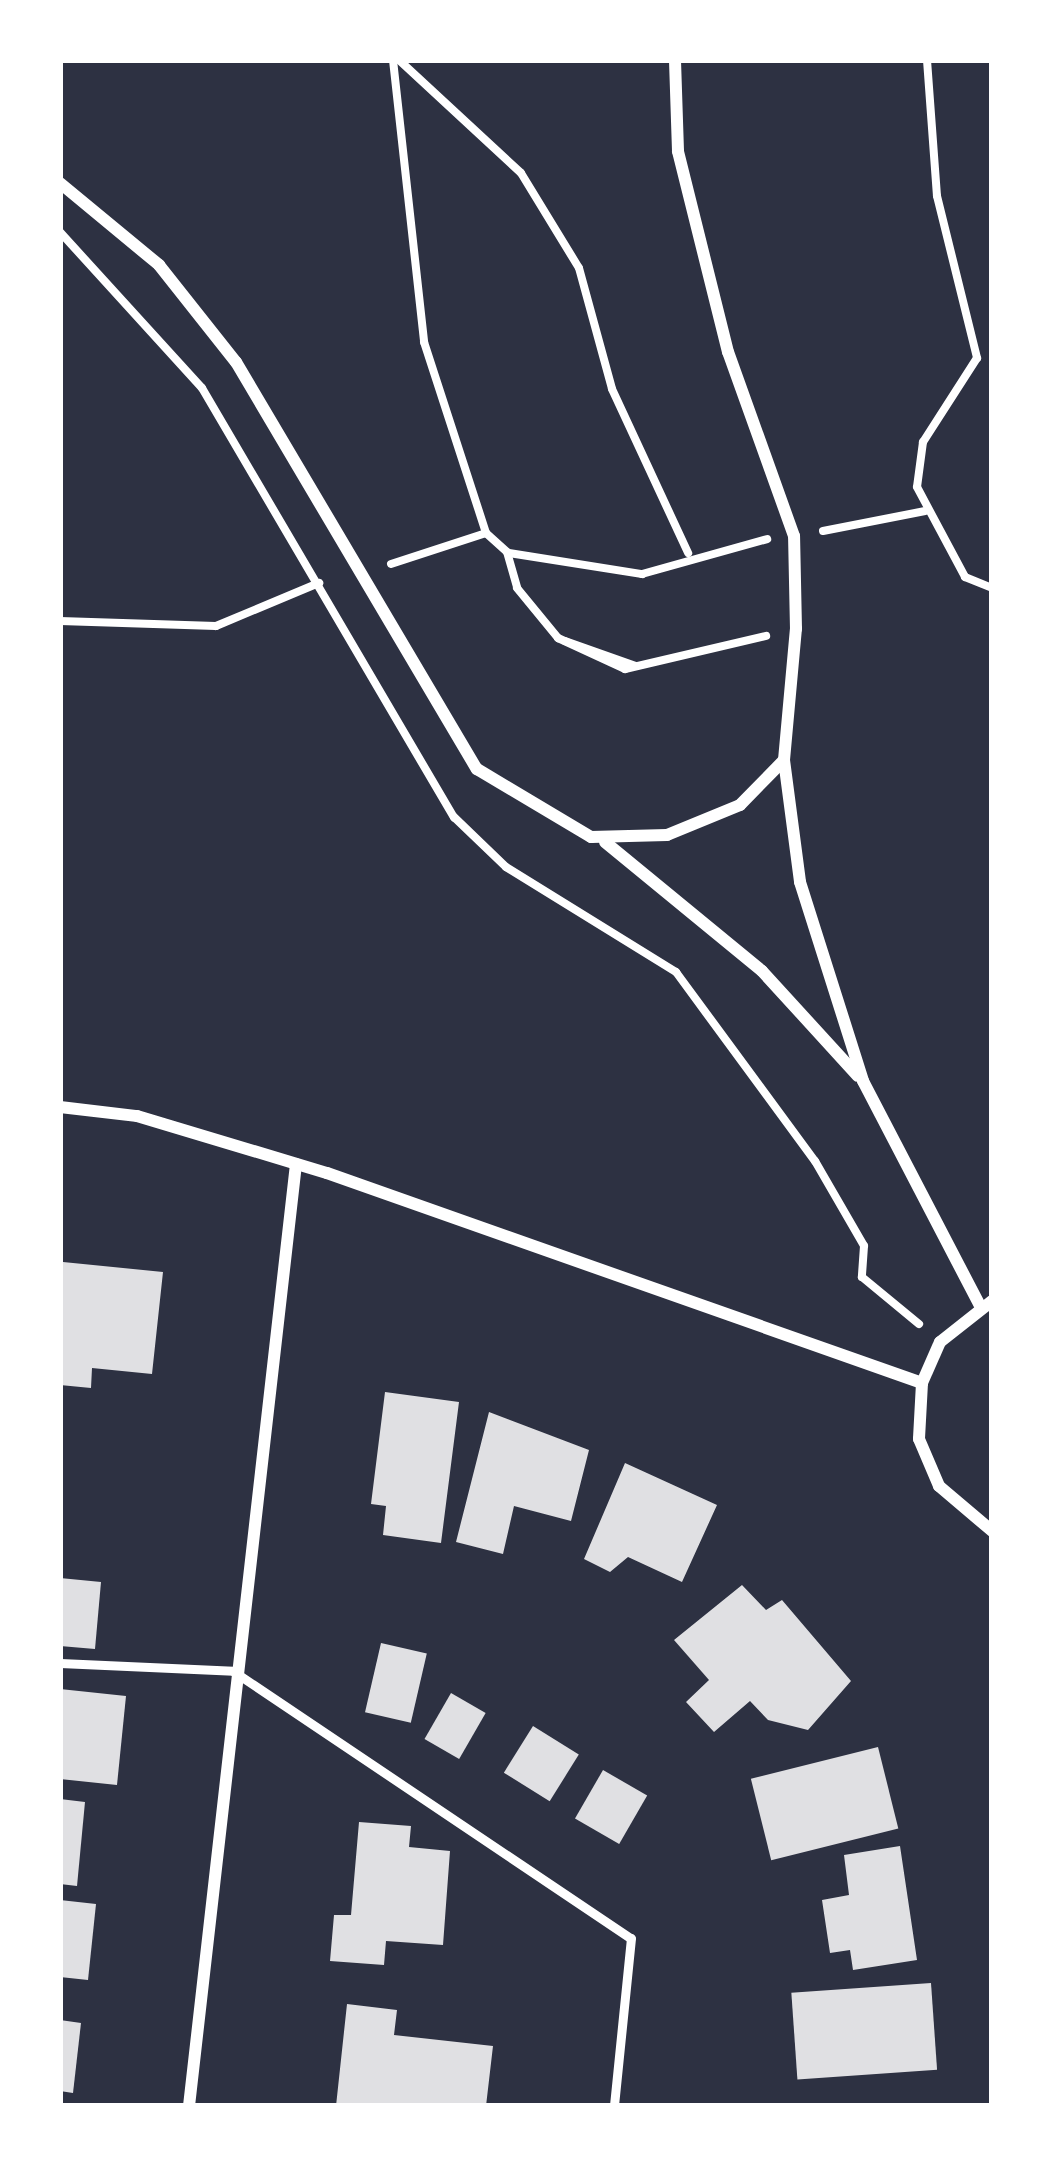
<!DOCTYPE html>
<html>
<head>
<meta charset="utf-8">
<style>
  body { margin:0 }
  #map { position:relative; width:1052px; height:2166px; overflow:hidden; background:#2d3142; font-family:"Alegreya Sans",sans-serif }
  div>[style] { position:absolute }
  [style*='--x'] { left:calc(var(--x)*1px); top:calc(var(--y)*1px); width:calc(var(--w)*1px); rotate:calc(var(--a)*1deg) }
  .building>* { inset:0; background:#e0e0e3; transform-origin:0 0 }
  .path>* { height:8px; margin:-4px; padding:0 4px; transform-origin:4px; border-radius:4px; background:#fff }
  .service>* { height:9px; margin:-4.5px; padding:0 4.5px; transform-origin:4.5px; border-radius:4.5px; background:#fff }
  .minor>* { height:12px; margin:-6px; padding:0 6px; transform-origin:6px; border-radius:6px; background:#fff }
  span { translate:-50% -50%; white-space:nowrap; text-align:center; line-height:1.15; -webkit-text-stroke:10px #fff; paint-order:stroke }
  .frame { position:absolute; inset:0; border:63px solid #fff; pointer-events:none }
</style>
</head>
<body>
<div id="map">
  <div class="building">
    <div style="clip-path:polygon(63px 1262px,163px 1272px,152px 1374px,92px 1368px,91px 1388px,60px 1385px)"></div>
    <div style="clip-path:polygon(385px 1392px,459px 1402px,441px 1543px,383px 1535px,386px 1506px,371px 1504px)"></div>
    <div style="clip-path:polygon(489px 1412px,589px 1450px,571px 1521px,514px 1506px,503px 1554px,456px 1542px)"></div>
    <div style="clip-path:polygon(625px 1463px,717px 1505px,682px 1582px,628px 1557px,610px 1572px,584px 1559px)"></div>
    <div style="clip-path:polygon(60px 1578px,101px 1582px,95px 1649px,60px 1646px)"></div>
    <div style="clip-path:polygon(742px 1585px,766px 1610px,782px 1600px,851px 1681px,808px 1730px,768px 1720px,750px 1701px,714px 1732px,686px 1702px,709px 1680px,674px 1640px)"></div>
    <div style="left:381px;top:1643px;width:47px;height:71px;rotate:13deg"></div>
    <div style="clip-path:polygon(60px 1689px,126px 1696px,117px 1785px,60px 1779px)"></div>
    <div style="left:451px;top:1693px;width:40px;height:53px;rotate:30deg"></div>
    <div style="left:533px;top:1726px;width:54px;height:55px;rotate:32deg"></div>
    <div style="left:878px;top:1747px;width:84px;height:131px;rotate:76deg"></div>
    <div style="left:603px;top:1770px;width:51px;height:56px;rotate:30deg"></div>
    <div style="clip-path:polygon(60px 1799px,85px 1802px,77px 1886px,60px 1884px)"></div>
    <div style="clip-path:polygon(359px 1822px,411px 1826px,409px 1847px,450px 1851px,443px 1945px,386px 1941px,384px 1965px,330px 1961px,334px 1915px,351px 1915px)"></div>
    <div style="clip-path:polygon(900px 1846px,917px 1960px,853px 1970px,850px 1950px,830px 1953px,822px 1900px,849px 1895px,844px 1855px)"></div>
    <div style="clip-path:polygon(60px 1900px,96px 1904px,88px 1980px,60px 1977px)"></div>
    <div style="left:931px;top:1983px;width:87px;height:140px;rotate:86deg"></div>
    <div style="clip-path:polygon(347px 2004px,397px 2010px,394px 2035px,493px 2046px,486px 2106px,336px 2106px)"></div>
    <div style="clip-path:polygon(60px 2020px,81px 2023px,73px 2093px,60px 2091px)"></div>
  </div>
  <div class="path">
    <div style="--x:393;--y:60;--w:284;--a:83.7"></div>
    <div style="--x:424;--y:342;--w:201;--a:72"></div>
    <div style="--x:486;--y:533;--w:28;--a:42"></div>
    <div style="--x:507;--y:552;--w:37;--a:74"></div>
    <div style="--x:517;--y:588;--w:65;--a:50.6"></div>
    <div style="--x:558;--y:638;--w:74;--a:24.8"></div>
    <div style="--x:625;--y:669;--w:145;--a:-13.2"></div>
    <div style="--x:399;--y:60;--w:166;--a:42.8"></div>
    <div style="--x:521;--y:173;--w:111;--a:58.6"></div>
    <div style="--x:579;--y:268;--w:125;--a:74.7"></div>
    <div style="--x:612;--y:389;--w:181;--a:65.1"></div>
    <div style="--x:927;--y:60;--w:136;--a:85.8"></div>
    <div style="--x:937;--y:196;--w:167;--a:76.1"></div>
    <div style="--x:977;--y:358;--w:100;--a:122.7"></div>
    <div style="--x:923;--y:442;--w:45;--a:97.6"></div>
    <div style="--x:917;--y:487;--w:102;--a:61.9"></div>
    <div style="--x:965;--y:577;--w:29;--a:22"></div>
    <div style="--x:60;--y:232;--w:211;--a:47.7"></div>
    <div style="--x:202;--y:388;--w:498;--a:59.6"></div>
    <div style="--x:454;--y:817;--w:72;--a:43.9"></div>
    <div style="--x:506;--y:867;--w:200;--a:31.7"></div>
    <div style="--x:676;--y:972;--w:235;--a:53.7"></div>
    <div style="--x:815;--y:1161;--w:98;--a:60"></div>
    <div style="--x:864;--y:1246;--w:31;--a:94"></div>
    <div style="--x:862;--y:1277;--w:74;--a:39.5"></div>
    <div style="--x:823;--y:531;--w:104;--a:-11.1"></div>
    <div style="--x:509;--y:553;--w:135;--a:9"></div>
    <div style="--x:642;--y:574;--w:130;--a:-15.6"></div>
    <div style="--x:391;--y:564;--w:100;--a:-18.1"></div>
    <div style="--x:60;--y:621;--w:156;--a:1.8"></div>
    <div style="--x:216;--y:626;--w:112;--a:-22.7"></div>
    <div style="--x:565;--y:641;--w:75;--a:19.4"></div>
  </div>
  <div class="service">
    <div style="--x:60;--y:1663;--w:173;--a:2.6"></div>
    <div style="--x:233;--y:1671;--w:479;--a:33.9"></div>
    <div style="--x:631;--y:1938;--w:169;--a:95.8"></div>
  </div>
  <div class="minor">
    <div style="--x:60;--y:183;--w:129;--a:39.6"></div>
    <div style="--x:159;--y:265;--w:124;--a:51.6"></div>
    <div style="--x:236;--y:362;--w:473;--a:59.4"></div>
    <div style="--x:477;--y:769;--w:133;--a:30.8"></div>
    <div style="--x:591;--y:837;--w:76;--a:-1.5"></div>
    <div style="--x:667;--y:835;--w:79;--a:-22.3"></div>
    <div style="--x:740;--y:805;--w:63;--a:-45.6"></div>
    <div style="--x:784;--y:760;--w:132;--a:-84.8"></div>
    <div style="--x:796;--y:629;--w:93;--a:-91.2"></div>
    <div style="--x:794;--y:536;--w:195;--a:-109.7"></div>
    <div style="--x:728;--y:352;--w:207;--a:-104"></div>
    <div style="--x:678;--y:151;--w:91;--a:-91.9"></div>
    <div style="--x:784;--y:760;--w:123;--a:82.5"></div>
    <div style="--x:800;--y:882;--w:209;--a:72.4"></div>
    <div style="--x:863;--y:1081;--w:254;--a:62.5"></div>
    <div style="--x:605;--y:842;--w:203;--a:39.4"></div>
    <div style="--x:762;--y:971;--w:142;--a:47.6"></div>
    <div style="--x:60;--y:1107;--w:78;--a:6.7"></div>
    <div style="--x:137;--y:1116;--w:198;--a:16.7"></div>
    <div style="--x:327;--y:1173;--w:631;--a:19.44"></div>
    <div style="--x:992;--y:1301;--w:66;--a:141.7"></div>
    <div style="--x:940;--y:1342;--w:45;--a:113.7"></div>
    <div style="--x:922;--y:1383;--w:56;--a:93.1"></div>
    <div style="--x:919;--y:1439;--w:51;--a:66.9"></div>
    <div style="--x:939;--y:1486;--w:70;--a:40.3"></div>
    <div style="--x:189;--y:2106;--w:948;--a:-83.52"></div>
  </div>
  <div class="frame"></div>
</div>
</body>
</html>
